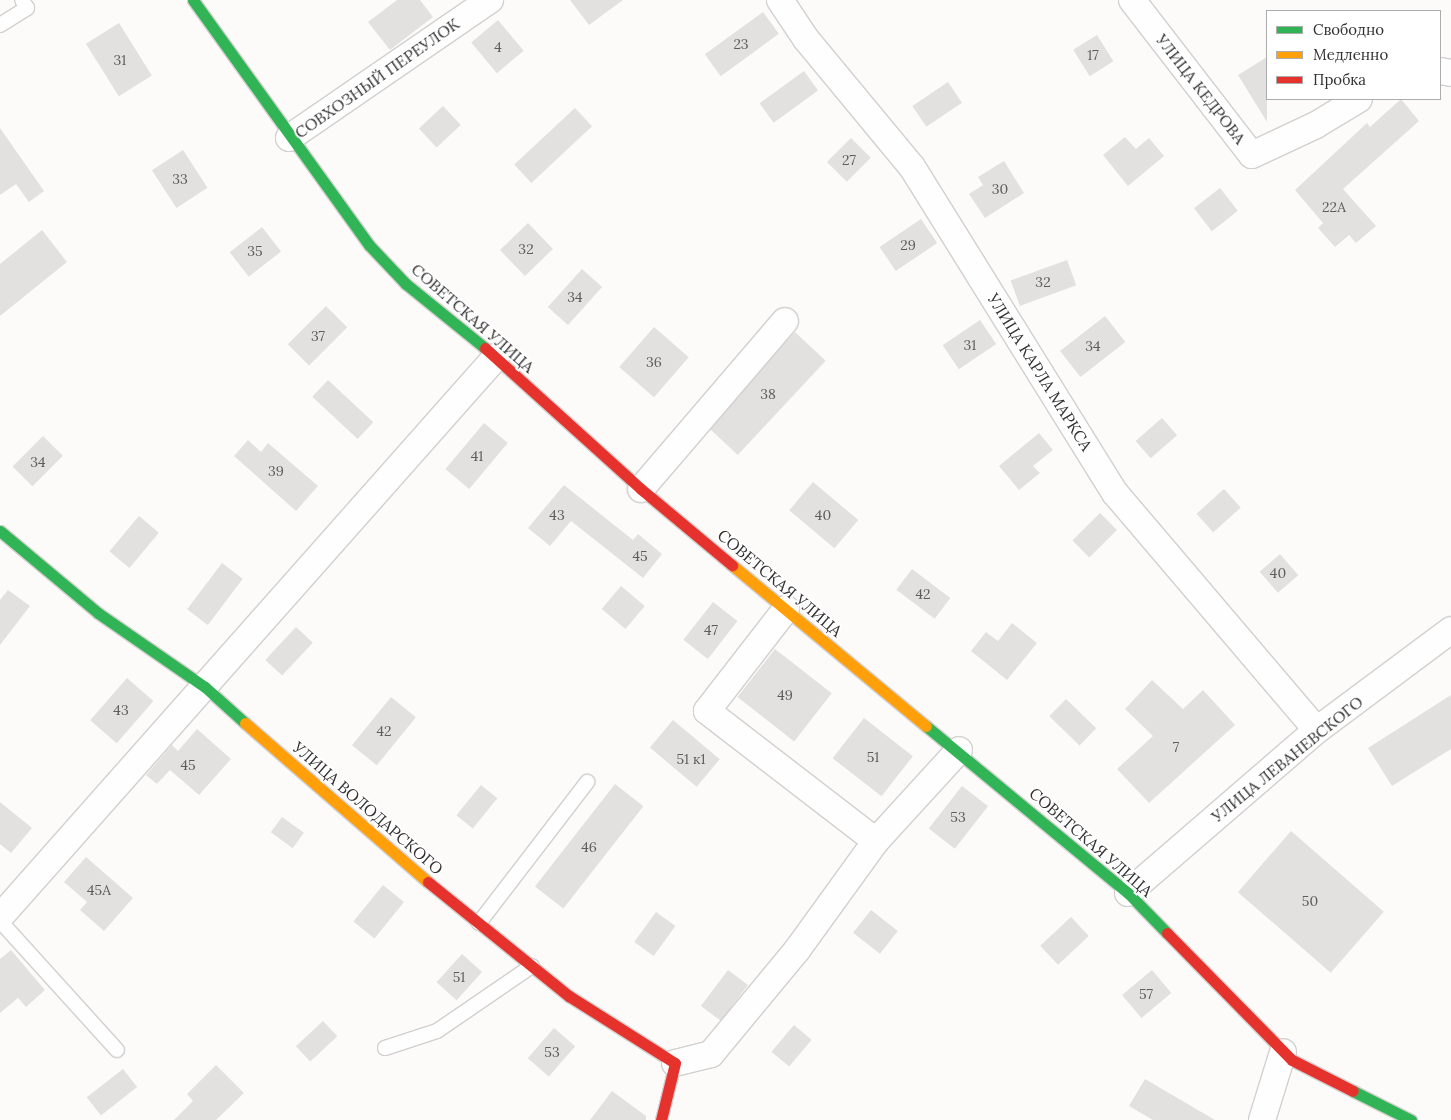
<!DOCTYPE html>
<html>
<head>
<meta charset="utf-8">
<style>
  body { margin:0 }
  #map { position:relative; width:1451px; height:1120px; overflow:hidden; background:#fdfbf9; font-family:Lora,serif }
  div>[style] { position:absolute }
  [style*='--x'] { left:calc(var(--x)*1px); top:calc(var(--y)*1px); width:calc(var(--w)*1px); rotate:calc(var(--a)*1deg) }
  .building>* { inset:0; background:#e3e1e0; transform-origin:0 0 }
  .roads { filter:drop-shadow(1px 0 #d2d0cf) drop-shadow(-1px 0 #d2d0cf) drop-shadow(0 1px #d2d0cf) drop-shadow(0 -1px #d2d0cf) }
  .lane>* { height:14px; margin:-7px; padding:0 7px; transform-origin:7px; border-radius:7px; background:#fffefe }
  .street>* { height:26px; margin:-13px; padding:0 13px; transform-origin:13px; border-radius:13px; background:#fffefe }
  .fast>* { height:11px; margin:-5.5px; padding:0 5.5px; transform-origin:5.5px; border-radius:5.5px; background:#30b455 }
  .slow>* { height:11px; margin:-5.5px; padding:0 5.5px; transform-origin:5.5px; border-radius:5.5px; background:#ff9f0a }
  .jam>* { height:11px; margin:-5.5px; padding:0 5.5px; transform-origin:5.5px; border-radius:5.5px; background:#e5322d }
  span { translate:-50% -50%; white-space:nowrap; text-align:center; line-height:1.15; -webkit-text-stroke:4px #fff; paint-order:stroke }
  .number-label { font-size:14px; color:#5e5c5c }
  .number-label span { -webkit-text-stroke-width:0 }
  .street-label { font-size:16px; color:#323030 }
  .legend { position:absolute; left:1266px; top:10px; width:175px; height:90px; box-sizing:border-box; background:#fff; border:1px solid #adacac; margin:0; padding:6px 9px; list-style:none; font-size:15px; color:#323030 }
  .legend li { display:flex; align-items:center; gap:10px; height:25px }
  .legend b { width:25px; border:1px solid #adacac }
</style>
</head>
<body>
<div id="map">
  <div class="building">
    <div style="clip-path:polygon(397px 0,420px 0,433px 17px,390px 50px,368px 22px)"></div>
    <div style="clip-path:polygon(570px 0,623px 0,589px 25px)"></div>
    <div style="left:763px;top:12px;width:27px;height:72px;rotate:54deg"></div>
    <div style="left:498px;top:20px;width:40px;height:35px;rotate:50deg"></div>
    <div style="left:119px;top:23px;width:62px;height:39px;rotate:58deg"></div>
    <div style="left:1097px;top:35px;width:31px;height:28px;rotate:58deg"></div>
    <div style="clip-path:polygon(1267px 57px,1267px 122px,1238px 75px)"></div>
    <div style="left:804px;top:71px;width:24px;height:55px;rotate:54deg"></div>
    <div style="left:948px;top:82px;width:25px;height:43px;rotate:56deg"></div>
    <div style="clip-path:polygon(1401px 99px,1419px 121px,1343px 189px,1376px 226px,1356px 243px,1349px 235px,1335px 247px,1318px 228px,1323px 223px,1295px 190px,1367px 123px,1370px 127px)"></div>
    <div style="left:443px;top:106px;width:26px;height:33px;rotate:47deg"></div>
    <div style="left:575px;top:108px;width:25px;height:83px;rotate:47deg"></div>
    <div style="clip-path:polygon(0 128px,44px 191px,29px 202px,16px 184px,0 195px)"></div>
    <div style="clip-path:polygon(1125px 137px,1136px 149px,1149px 138px,1164px 156px,1128px 186px,1103px 155px)"></div>
    <div style="left:851px;top:138px;width:28px;height:34px;rotate:45deg"></div>
    <div style="left:183px;top:150px;width:45px;height:37px;rotate:57deg"></div>
    <div style="clip-path:polygon(1004px 161px,1024px 193px,985px 218px,969px 194px,983px 185px,978px 177px)"></div>
    <div style="left:1220px;top:188px;width:29px;height:33px;rotate:52deg"></div>
    <div style="left:921px;top:219px;width:29px;height:50px;rotate:56deg"></div>
    <div style="left:528px;top:223px;width:36px;height:39px;rotate:46deg"></div>
    <div style="left:262px;top:227px;width:31px;height:41px;rotate:52deg"></div>
    <div style="clip-path:polygon(42px 230px,67px 262px,0 316px,0 264px)"></div>
    <div style="left:1067px;top:260px;width:27px;height:60px;rotate:70deg"></div>
    <div style="left:582px;top:269px;width:27px;height:51px;rotate:42deg"></div>
    <div style="left:326px;top:306px;width:30px;height:54px;rotate:45deg"></div>
    <div style="left:1105px;top:316px;width:33px;height:57px;rotate:52deg"></div>
    <div style="left:980px;top:320px;width:29px;height:45px;rotate:56deg"></div>
    <div style="left:654px;top:327px;width:46px;height:53px;rotate:41deg"></div>
    <div style="left:795px;top:332px;width:42px;height:129px;rotate:43deg"></div>
    <div style="left:328px;top:380px;width:62px;height:23px;rotate:43deg"></div>
    <div style="left:1162px;top:418px;width:23px;height:35px;rotate:49deg"></div>
    <div style="left:484px;top:423px;width:31px;height:60px;rotate:40deg"></div>
    <div style="clip-path:polygon(1039px 433px,1053px 450px,1033px 466px,1040px 473px,1019px 490px,999px 466px)"></div>
    <div style="left:43px;top:436px;width:28px;height:43px;rotate:45deg"></div>
    <div style="clip-path:polygon(248px 440px,261px 452px,268px 443px,318px 486px,296px 511px,234px 456px)"></div>
    <div style="left:813px;top:482px;width:59px;height:37px;rotate:40deg"></div>
    <div style="clip-path:polygon(564px 485px,633px 540px,638px 534px,662px 554px,643px 578px,571px 521px,550px 546px,528px 528px)"></div>
    <div style="left:1224px;top:489px;width:25px;height:37px;rotate:48deg"></div>
    <div style="left:1100px;top:513px;width:24px;height:39px;rotate:45deg"></div>
    <div style="left:139px;top:516px;width:26px;height:46px;rotate:40deg"></div>
    <div style="left:1280px;top:554px;width:28px;height:27px;rotate:49deg"></div>
    <div style="left:222px;top:563px;width:26px;height:58px;rotate:37deg"></div>
    <div style="left:912px;top:569px;width:48px;height:26px;rotate:37deg"></div>
    <div style="left:621px;top:586px;width:31px;height:30px;rotate:40deg"></div>
    <div style="clip-path:polygon(8px 590px,30px 606px,0 645px,0 600px)"></div>
    <div style="left:713px;top:602px;width:31px;height:48px;rotate:38deg"></div>
    <div style="clip-path:polygon(1012px 623px,1037px 643px,1007px 680px,971px 651px,986px 632px,998px 641px)"></div>
    <div style="left:296px;top:627px;width:23px;height:45px;rotate:43deg"></div>
    <div style="left:775px;top:649px;width:72px;height:61px;rotate:38deg"></div>
    <div style="left:127px;top:678px;width:35px;height:56px;rotate:41deg"></div>
    <div style="clip-path:polygon(1152px 680px,1183px 709px,1203px 690px,1235px 725px,1149px 803px,1117px 769px,1153px 736px,1125px 709px)"></div>
    <div style="clip-path:polygon(1451px 695px,1451px 749px,1392px 786px,1368px 748px)"></div>
    <div style="left:391px;top:697px;width:32px;height:62px;rotate:39deg"></div>
    <div style="left:1066px;top:699px;width:42px;height:24px;rotate:44deg"></div>
    <div style="left:864px;top:718px;width:62px;height:51px;rotate:38deg"></div>
    <div style="left:673px;top:720px;width:61px;height:36px;rotate:40deg"></div>
    <div style="clip-path:polygon(197px 729px,231px 759px,199px 795px,170px 770px,157px 784px,146px 775px,172px 745px,178px 751px)"></div>
    <div style="left:615px;top:784px;width:36px;height:130px;rotate:38deg"></div>
    <div style="left:481px;top:785px;width:21px;height:39px;rotate:39deg"></div>
    <div style="left:962px;top:786px;width:33px;height:54px;rotate:38deg"></div>
    <div style="clip-path:polygon(0 802px,32px 828px,11px 853px,0 844px)"></div>
    <div style="left:282px;top:817px;width:27px;height:19px;rotate:36deg"></div>
    <div style="left:1291px;top:831px;width:123px;height:81px;rotate:41deg"></div>
    <div style="clip-path:polygon(86px 857px,133px 898px,104px 931px,80px 910px,87px 902px,64px 882px)"></div>
    <div style="left:383px;top:885px;width:27px;height:47px;rotate:39deg"></div>
    <div style="left:871px;top:910px;width:34px;height:29px;rotate:38deg"></div>
    <div style="left:656px;top:912px;width:24px;height:37px;rotate:36deg"></div>
    <div style="left:1071px;top:917px;width:26px;height:42px;rotate:47deg"></div>
    <div style="clip-path:polygon(11px 950px,45px 990px,26px 1007px,18px 998px,0 1013px,0 959px)"></div>
    <div style="left:462px;top:954px;width:27px;height:38px;rotate:42deg"></div>
    <div style="left:728px;top:970px;width:25px;height:45px;rotate:37deg"></div>
    <div style="left:1152px;top:970px;width:30px;height:39px;rotate:50deg"></div>
    <div style="left:323px;top:1021px;width:21px;height:37px;rotate:47deg"></div>
    <div style="left:794px;top:1025px;width:23px;height:35px;rotate:40deg"></div>
    <div style="left:554px;top:1028px;width:28px;height:40px;rotate:41deg"></div>
    <div style="clip-path:polygon(216px 1065px,244px 1093px,216px 1120px,174px 1120px,193px 1101px,187px 1094px)"></div>
    <div style="left:123px;top:1069px;width:23px;height:46px;rotate:52deg"></div>
    <div style="clip-path:polygon(1145px 1079px,1215px 1120px,1153px 1120px,1129px 1106px)"></div>
    <div style="clip-path:polygon(612px 1091px,646px 1116px,646px 1120px,590px 1120px)"></div>
  </div>
  <div class="roads">
    <div class="lane">
      <div style="--x:0;--y:25;--w:32;--a:-32"></div>
      <div style="--x:27;--y:8;--w:9;--a:-122"></div>
      <div style="--x:0;--y:921;--w:174;--a:47.8"></div>
      <div style="--x:479;--y:923;--w:178;--a:-52.5"></div>
      <div style="--x:385;--y:1048;--w:55;--a:-18.1"></div>
      <div style="--x:437;--y:1031;--w:115;--a:-34.4"></div>
    </div>
    <div class="street">
      <div style="--x:780;--y:0;--w:47;--a:56.3"></div>
      <div style="--x:806;--y:39;--w:166;--a:50.4"></div>
      <div style="--x:912;--y:167;--w:384;--a:58.1"></div>
      <div style="--x:1115;--y:493;--w:311;--a:49.6"></div>
      <div style="--x:1132;--y:0;--w:196;--a:52.3"></div>
      <div style="--x:1252;--y:155;--w:71;--a:-25.1"></div>
      <div style="--x:1316;--y:125;--w:50;--a:-31.2"></div>
      <div style="--x:1440;--y:71;--w:11;--a:10"></div>
      <div style="--x:289;--y:138;--w:244;--a:-34.5"></div>
      <div style="--x:641;--y:489;--w:221;--a:-49.4"></div>
      <div style="--x:786;--y:609;--w:129;--a:127.8"></div>
      <div style="--x:707;--y:711;--w:213;--a:37.6"></div>
      <div style="--x:1128;--y:893;--w:250;--a:-40.8"></div>
      <div style="--x:1317;--y:730;--w:167;--a:-36.7"></div>
      <div style="--x:0;--y:917;--w:748;--a:-48.47"></div>
      <div style="--x:675;--y:1063;--w:37;--a:-14"></div>
      <div style="--x:711;--y:1054;--w:135;--a:-50.4"></div>
      <div style="--x:797;--y:950;--w:135;--a:-54.1"></div>
      <div style="--x:876;--y:841;--w:123;--a:-47.6"></div>
      <div style="--x:1262;--y:1120;--w:71;--a:-72.8"></div>
    </div>
    <div class="fast">
      <div style="--x:193;--y:0;--w:302;--a:54.3"></div>
      <div style="--x:369;--y:245;--w:54;--a:46.5"></div>
      <div style="--x:406;--y:284;--w:102;--a:39"></div>
      <div style="--x:0;--y:531;--w:128;--a:39.9"></div>
      <div style="--x:98;--y:613;--w:130;--a:34.7"></div>
      <div style="--x:205;--y:687;--w:54;--a:42"></div>
      <div style="--x:926;--y:726;--w:262;--a:39.6"></div>
      <div style="--x:1128;--y:893;--w:56;--a:45.7"></div>
      <div style="--x:1353;--y:1091;--w:65;--a:26.6"></div>
    </div>
    <div class="slow">
      <div style="--x:732;--y:565;--w:252;--a:39.7"></div>
      <div style="--x:245;--y:723;--w:242;--a:41"></div>
    </div>
    <div class="jam">
      <div style="--x:485;--y:348;--w:210;--a:42.1"></div>
      <div style="--x:641;--y:489;--w:119;--a:39.9"></div>
      <div style="--x:428;--y:882;--w:181;--a:39"></div>
      <div style="--x:569;--y:996;--w:125;--a:32.3"></div>
      <div style="--x:675;--y:1063;--w:59;--a:103.8"></div>
      <div style="--x:1167;--y:933;--w:178;--a:45.5"></div>
      <div style="--x:1292;--y:1060;--w:68;--a:26.9"></div>
    </div>
  </div>
  <div class="number-label">
    <span style="left:741px;top:44px">23</span>
    <span style="left:498px;top:47px">4</span>
    <span style="left:1093px;top:55px">17</span>
    <span style="left:120px;top:60px">31</span>
    <span style="left:849px;top:160px">27</span>
    <span style="left:180px;top:179px">33</span>
    <span style="left:1000px;top:189px">30</span>
    <span style="left:1334px;top:207px">22А</span>
    <span style="left:908px;top:245px">29</span>
    <span style="left:526px;top:249px">32</span>
    <span style="left:255px;top:251px">35</span>
    <span style="left:1043px;top:282px">32</span>
    <span style="left:575px;top:297px">34</span>
    <span style="left:318px;top:336px">37</span>
    <span style="left:970px;top:345px">31</span>
    <span style="left:1093px;top:346px">34</span>
    <span style="left:654px;top:362px">36</span>
    <span style="left:768px;top:394px">38</span>
    <span style="left:477px;top:456px">41</span>
    <span style="left:38px;top:462px">34</span>
    <span style="left:276px;top:471px">39</span>
    <span style="left:557px;top:515px">43</span>
    <span style="left:823px;top:515px">40</span>
    <span style="left:640px;top:556px">45</span>
    <span style="left:1278px;top:573px">40</span>
    <span style="left:923px;top:594px">42</span>
    <span style="left:711px;top:630px">47</span>
    <span style="left:785px;top:695px">49</span>
    <span style="left:121px;top:710px">43</span>
    <span style="left:384px;top:731px">42</span>
    <span style="left:1176px;top:747px">7</span>
    <span style="left:873px;top:757px">51</span>
    <span style="left:691px;top:759px">51 к1</span>
    <span style="left:188px;top:765px">45</span>
    <span style="left:958px;top:817px">53</span>
    <span style="left:589px;top:847px">46</span>
    <span style="left:99px;top:890px">45А</span>
    <span style="left:1310px;top:901px">50</span>
    <span style="left:459px;top:977px">51</span>
    <span style="left:1146px;top:994px">57</span>
    <span style="left:552px;top:1052px">53</span>
  </div>
  <div class="street-label">
    <span style="left:377px;top:78px;rotate:-35deg">СОВХОЗНЫЙ ПЕРЕУЛОК</span>
    <span style="left:1201px;top:89px;rotate:52deg">УЛИЦА КЕДРОВА</span>
    <span style="left:473px;top:318px;rotate:41deg">СОВЕТСКАЯ УЛИЦА</span>
    <span style="left:1040px;top:372px;rotate:58deg">УЛИЦА КАРЛА МАРКСА</span>
    <span style="left:780px;top:583px;rotate:40deg">СОВЕТСКАЯ УЛИЦА</span>
    <span style="left:1287px;top:759px;rotate:-39deg">УЛИЦА ЛЕВАНЕВСКОГО</span>
    <span style="left:368px;top:808px;rotate:41deg">УЛИЦА ВОЛОДАРСКОГО</span>
    <span style="left:1091px;top:842px;rotate:41deg">СОВЕТСКАЯ УЛИЦА</span>
  </div>
  <ul class="legend">
  <li><b style="height:6px;background:#30b455"></b>Свободно</li>
  <li><b style="height:6px;background:#ff9f0a"></b>Медленно</li>
  <li><b style="height:6px;background:#e5322d"></b>Пробка</li>
  </ul>
</div>
</body>
</html>
